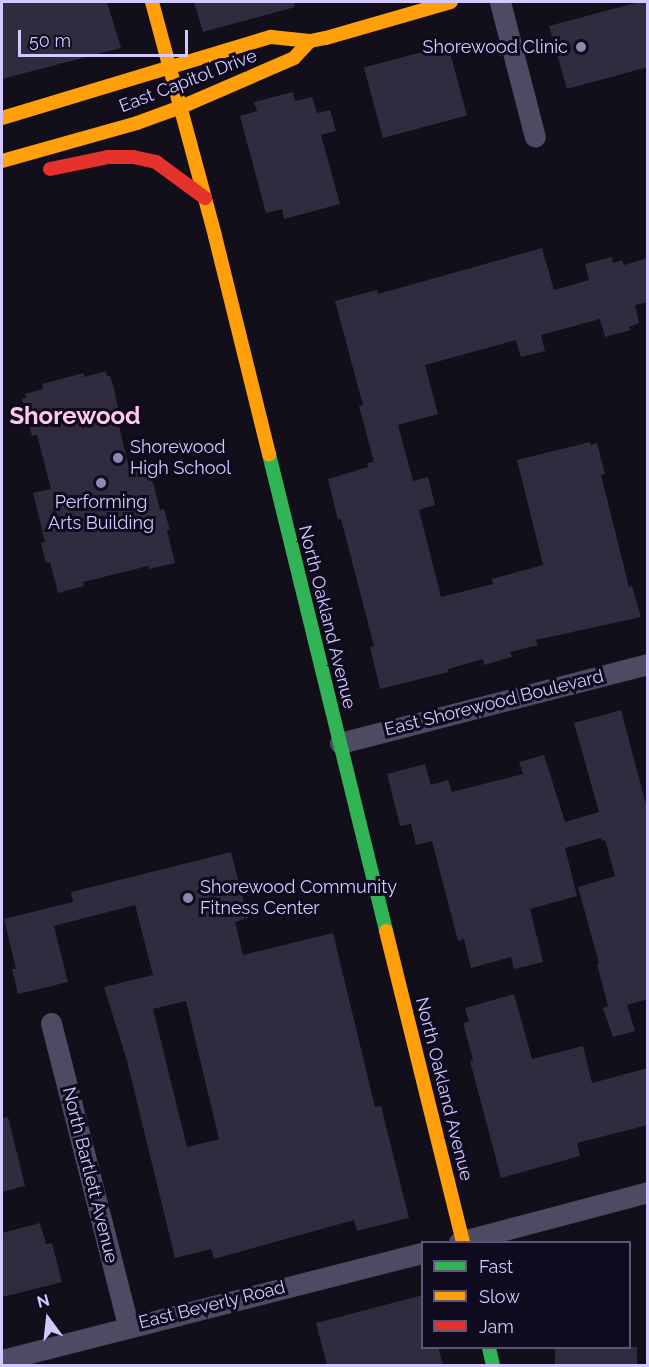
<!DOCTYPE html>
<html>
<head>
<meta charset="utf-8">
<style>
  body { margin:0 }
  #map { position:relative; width:649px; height:1367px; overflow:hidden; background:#120f1a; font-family:Raleway,sans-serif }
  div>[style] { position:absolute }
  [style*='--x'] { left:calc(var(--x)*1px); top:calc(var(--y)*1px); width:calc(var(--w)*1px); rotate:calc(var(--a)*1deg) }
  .building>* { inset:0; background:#302b3e; transform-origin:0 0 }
  .street>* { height:21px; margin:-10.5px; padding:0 10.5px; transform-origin:10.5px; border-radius:10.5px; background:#4d4a64 }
  .fast>* { height:14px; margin:-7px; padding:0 7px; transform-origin:7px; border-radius:7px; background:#30b455 }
  .slow>* { height:14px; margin:-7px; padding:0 7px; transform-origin:7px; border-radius:7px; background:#ff9f0a }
  .jam>* { height:14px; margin:-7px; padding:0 7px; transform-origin:7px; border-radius:7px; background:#e5322d }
  .dots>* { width:16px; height:16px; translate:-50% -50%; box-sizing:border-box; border:3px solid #100a1f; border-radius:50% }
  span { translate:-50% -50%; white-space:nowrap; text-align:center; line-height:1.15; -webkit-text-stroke:6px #100a1f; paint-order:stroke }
  .poi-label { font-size:18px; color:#d3c8ff }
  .right { translate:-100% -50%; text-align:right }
  .left { translate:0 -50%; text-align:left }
  .street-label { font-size:18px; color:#d3c8ff }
  .district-label { font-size:24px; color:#ffcae8; font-weight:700 }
  .frame { position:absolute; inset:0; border:3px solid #d3c8ff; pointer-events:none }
  .legend { position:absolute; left:421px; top:1241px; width:210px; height:108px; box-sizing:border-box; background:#100a1f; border:2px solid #5e5679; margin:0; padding:8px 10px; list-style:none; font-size:18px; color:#d3c8ff }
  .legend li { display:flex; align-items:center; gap:12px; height:30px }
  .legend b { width:30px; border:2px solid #5e5679 }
  .north { position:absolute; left:18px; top:1289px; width:60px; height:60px; -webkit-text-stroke:4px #100a1f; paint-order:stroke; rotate:345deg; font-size:16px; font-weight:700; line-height:24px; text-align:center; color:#d3c8ff }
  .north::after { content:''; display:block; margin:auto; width:21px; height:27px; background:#d3c8ff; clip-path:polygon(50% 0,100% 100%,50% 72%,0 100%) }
  .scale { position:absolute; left:18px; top:30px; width:170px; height:27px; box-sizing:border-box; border:3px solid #d3c8ff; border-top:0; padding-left:8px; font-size:18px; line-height:21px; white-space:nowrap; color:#d3c8ff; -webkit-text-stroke:4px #100a1f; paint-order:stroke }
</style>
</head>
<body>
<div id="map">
  <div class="building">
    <div style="clip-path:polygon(2px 2px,107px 2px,121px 48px,2px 79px)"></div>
    <div style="clip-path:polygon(194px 2px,294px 2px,295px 7px,203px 32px)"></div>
    <div style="clip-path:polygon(639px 2px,648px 2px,648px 67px,567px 89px,549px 26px)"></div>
    <div style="left:448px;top:45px;width:73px;height:87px;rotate:75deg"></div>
    <div style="clip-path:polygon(293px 92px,295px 101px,312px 97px,317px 113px,330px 110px,336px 131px,321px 135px,340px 204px,284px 219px,282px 209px,266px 213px,240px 116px,257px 111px,254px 102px)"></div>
    <div style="clip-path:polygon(542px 248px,554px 290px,589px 280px,585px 264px,612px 257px,613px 263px,622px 260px,624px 265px,648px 258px,648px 302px,635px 305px,639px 323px,629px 327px,631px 330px,605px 337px,600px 319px,541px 335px,545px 351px,521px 357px,516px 340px,425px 365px,438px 414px,398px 425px,413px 481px,428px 477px,435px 505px,419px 510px,441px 597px,493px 584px,492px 579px,543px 565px,517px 460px,590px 442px,591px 445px,597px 443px,605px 474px,601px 475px,629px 587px,632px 586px,641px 617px,536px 640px,538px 645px,510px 652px,512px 657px,484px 665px,483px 659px,448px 669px,448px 672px,380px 689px,370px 647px,374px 646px,341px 519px,338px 520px,328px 479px,368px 467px,367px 463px,374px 462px,359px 406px,363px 405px,335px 301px,377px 290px,378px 294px)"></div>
    <div style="clip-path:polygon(106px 371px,107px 376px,110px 376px,114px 389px,119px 412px,116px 413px,129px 468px,148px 463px,160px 510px,164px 509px,170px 530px,167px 530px,175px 563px,149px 569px,148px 566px,83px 582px,84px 586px,58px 593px,50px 562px,46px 563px,41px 543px,45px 542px,33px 493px,51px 489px,37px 435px,32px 436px,22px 399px,26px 398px,25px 394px,43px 389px,42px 384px,84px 373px,84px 377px)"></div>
    <div style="clip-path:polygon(621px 710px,648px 812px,648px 999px,627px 1005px,635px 1031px,613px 1037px,603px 1008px,608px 1006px,597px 964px,599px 963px,578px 887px,615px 876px,605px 840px,602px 841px,601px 838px,565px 848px,577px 896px,530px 909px,543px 962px,514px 969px,511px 957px,471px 968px,464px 939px,458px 941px,432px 841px,416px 845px,411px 824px,400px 826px,387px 774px,425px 764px,431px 785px,448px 780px,452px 792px,523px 774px,519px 762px,544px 755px,565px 822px,599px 812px,574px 723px)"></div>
    <div style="clip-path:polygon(evenodd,231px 852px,248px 918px,235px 922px,243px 955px,333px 933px,375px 1107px,381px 1106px,409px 1218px,357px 1231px,354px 1220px,214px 1259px,211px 1249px,175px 1258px,127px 1061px,104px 987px,153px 975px,135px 905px,54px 926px,68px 982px,18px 994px,12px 969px,16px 969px,4px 919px,73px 902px,71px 892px,231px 852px,186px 1001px,219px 1139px,187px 1147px,153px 1009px,186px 1001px)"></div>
    <div style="clip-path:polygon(514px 994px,532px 1059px,583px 1046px,592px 1083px,648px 1068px,648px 1125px,577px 1143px,580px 1156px,501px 1178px,470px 1061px,473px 1060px,463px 1023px,469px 1022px,465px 1008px)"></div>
    <div style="clip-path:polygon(8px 1117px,25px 1186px,2px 1192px,2px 1118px)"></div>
    <div style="clip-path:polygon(40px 1223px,46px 1244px,52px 1243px,62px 1282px,2px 1297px,2px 1233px)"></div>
    <div style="clip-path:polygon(423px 1295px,423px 1347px,438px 1347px,443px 1365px,327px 1365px,316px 1323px)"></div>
    <div style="left:555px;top:1347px;width:82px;height:18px"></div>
  </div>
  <div class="street">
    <div style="--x:500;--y:2;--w:139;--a:75.5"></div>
    <div style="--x:340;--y:743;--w:318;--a:-14.4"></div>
    <div style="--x:51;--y:1023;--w:313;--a:75.7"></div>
    <div style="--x:459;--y:1242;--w:196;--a:-14.8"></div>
    <div style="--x:2;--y:1360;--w:433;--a:-14.3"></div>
  </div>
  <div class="fast">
    <div style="--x:269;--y:454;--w:491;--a:76.2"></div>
    <div style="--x:489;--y:1348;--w:18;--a:77"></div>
  </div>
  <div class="slow">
    <div style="--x:152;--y:2;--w:242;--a:74.9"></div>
    <div style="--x:215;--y:236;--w:225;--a:76.1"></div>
    <div style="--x:2;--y:118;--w:281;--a:-16.8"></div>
    <div style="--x:271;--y:37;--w:39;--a:6"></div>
    <div style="--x:310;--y:41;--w:16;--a:-11"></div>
    <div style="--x:326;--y:38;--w:130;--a:-16.1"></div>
    <div style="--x:2;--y:161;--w:140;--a:-15.7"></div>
    <div style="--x:137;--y:123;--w:47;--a:-20"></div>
    <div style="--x:181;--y:107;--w:123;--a:-23.4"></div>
    <div style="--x:294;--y:58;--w:23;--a:-47"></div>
    <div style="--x:386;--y:931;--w:320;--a:76.1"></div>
  </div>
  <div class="jam">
    <div style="--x:50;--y:169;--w:59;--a:-11.7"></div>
    <div style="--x:108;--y:157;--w:25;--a:0"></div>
    <div style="--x:133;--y:157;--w:24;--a:12"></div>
    <div style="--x:156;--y:162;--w:61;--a:36.3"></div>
  </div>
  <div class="dots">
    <div style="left:581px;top:47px;background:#8f87af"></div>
    <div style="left:118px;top:458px;background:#8f87af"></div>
    <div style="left:101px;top:483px;background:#8f87af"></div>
    <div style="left:188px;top:898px;background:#8f87af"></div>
  </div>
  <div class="poi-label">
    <span class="right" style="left:568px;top:47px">Shorewood Clinic</span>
    <span class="left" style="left:130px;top:458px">Shorewood<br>High School</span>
    <span style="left:101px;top:513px">Performing<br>Arts Building</span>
    <span class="left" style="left:200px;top:898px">Shorewood Community<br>Fitness Center</span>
  </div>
  <div class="street-label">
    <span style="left:188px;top:81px;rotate:-21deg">East Capitol Drive</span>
    <span style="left:327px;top:617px;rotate:76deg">North Oakland Avenue</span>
    <span style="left:494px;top:703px;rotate:-14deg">East Shorewood Boulevard</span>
    <span style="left:444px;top:1089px;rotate:76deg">North Oakland Avenue</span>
    <span style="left:90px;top:1175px;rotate:76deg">North Bartlett Avenue</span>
    <span style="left:212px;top:1305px;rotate:-14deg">East Beverly Road</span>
  </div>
  <div class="district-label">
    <span style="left:75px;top:416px">Shorewood</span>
  </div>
  <div class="frame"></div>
  <ul class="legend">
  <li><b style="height:8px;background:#30b455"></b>Fast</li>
  <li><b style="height:8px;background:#ff9f0a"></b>Slow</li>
  <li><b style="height:8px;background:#e5322d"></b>Jam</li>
  </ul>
  <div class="north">N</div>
  <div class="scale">50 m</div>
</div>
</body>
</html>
